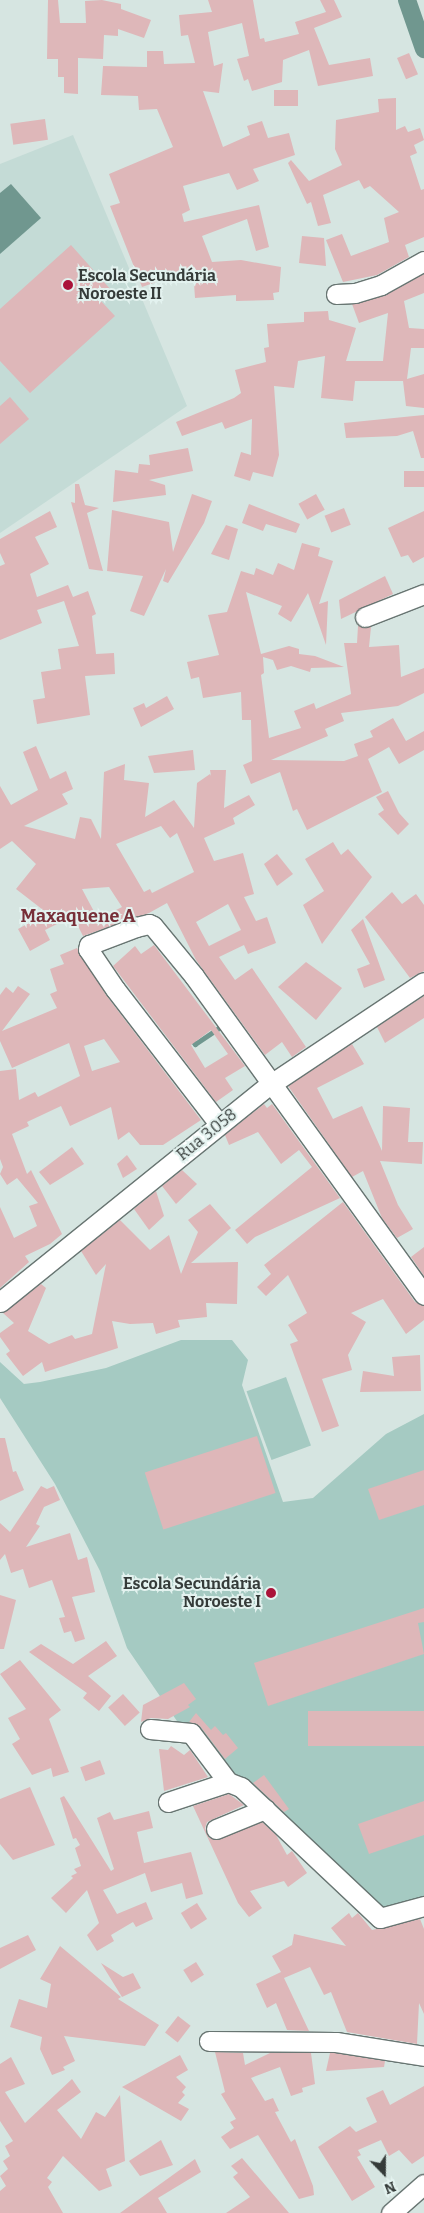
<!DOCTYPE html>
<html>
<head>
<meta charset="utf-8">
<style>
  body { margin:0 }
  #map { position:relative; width:424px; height:2213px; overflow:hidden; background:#d6e5e1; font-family:Bitter,serif }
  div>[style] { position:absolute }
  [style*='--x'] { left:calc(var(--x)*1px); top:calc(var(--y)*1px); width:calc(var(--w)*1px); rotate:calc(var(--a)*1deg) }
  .built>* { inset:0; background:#c4dbd6 }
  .green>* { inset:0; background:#a5cac2; transform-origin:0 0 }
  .water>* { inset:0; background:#70978f }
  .stream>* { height:5px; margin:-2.5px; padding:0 2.5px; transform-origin:2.5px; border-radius:2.5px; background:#70978f }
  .canal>* { height:18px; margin:-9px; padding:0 9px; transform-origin:9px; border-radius:9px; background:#70978f }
  .building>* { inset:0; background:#deb7b9; transform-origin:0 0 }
  .roads { filter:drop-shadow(1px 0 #687572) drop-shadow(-1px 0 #687572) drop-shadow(0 1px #687572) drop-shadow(0 -1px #687572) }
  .minor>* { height:19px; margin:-9.5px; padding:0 9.5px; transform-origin:9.5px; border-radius:9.5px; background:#fff }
  .dots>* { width:14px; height:14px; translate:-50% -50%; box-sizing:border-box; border:2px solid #e3f2ef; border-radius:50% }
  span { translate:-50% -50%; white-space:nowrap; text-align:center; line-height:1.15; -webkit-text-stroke:4px #e3f2ef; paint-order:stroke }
  .poi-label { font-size:16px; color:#353b39; font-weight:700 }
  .left { translate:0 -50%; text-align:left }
  .right { translate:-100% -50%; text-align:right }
  .street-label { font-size:16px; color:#353b39 }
  .neighbourhood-label { font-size:18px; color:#772f38; font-weight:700 }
  .north { position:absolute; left:359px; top:2148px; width:50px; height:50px; -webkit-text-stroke:4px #e3f2ef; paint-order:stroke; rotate:158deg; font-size:14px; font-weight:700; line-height:20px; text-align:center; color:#353b39 }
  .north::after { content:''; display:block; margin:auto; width:18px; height:22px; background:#353b39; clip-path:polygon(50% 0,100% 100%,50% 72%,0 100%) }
</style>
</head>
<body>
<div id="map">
  <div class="built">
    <div style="clip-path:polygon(73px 135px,187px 406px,0 533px,0 164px)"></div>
  </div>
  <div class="green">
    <div style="clip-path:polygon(181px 1340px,232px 1340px,248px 1360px,242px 1385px,283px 1502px,313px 1498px,386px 1434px,424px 1414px,424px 1910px,374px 1914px,179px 1724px,127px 1648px,100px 1571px,55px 1484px,0 1398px,0 1362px,24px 1384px,40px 1382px,106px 1368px)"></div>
    <div style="left:286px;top:1377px;width:73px;height:42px;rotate:70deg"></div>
  </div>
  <div class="water">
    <div style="clip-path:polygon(11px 184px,41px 218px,0 254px,0 193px)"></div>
  </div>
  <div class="stream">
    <div style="--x:190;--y:1038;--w:8;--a:50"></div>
    <div style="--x:195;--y:1044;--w:36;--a:-34"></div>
  </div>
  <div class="canal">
    <div style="--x:407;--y:0;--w:52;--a:70.9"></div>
  </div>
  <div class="building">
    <div style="clip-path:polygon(48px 0,58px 0,60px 23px,86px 23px,85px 1px,102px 0,121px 4px,121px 9px,151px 20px,144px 38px,118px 29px,118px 36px,104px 35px,103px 59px,78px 58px,78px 94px,64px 93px,64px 77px,58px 77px,58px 59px,47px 59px)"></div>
    <div style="clip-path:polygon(208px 0,253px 0,260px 39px,264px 38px,265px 42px,299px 34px,295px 22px,326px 12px,320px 0,334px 0,342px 17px,314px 28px,329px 65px,370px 58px,373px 76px,318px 86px,309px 50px,283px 60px,282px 82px,252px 91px,248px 79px,244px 81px,237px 59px,249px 56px,242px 23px,208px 32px,214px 66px,223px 63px,219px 93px,203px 91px,223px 147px,250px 135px,247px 126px,262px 121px,268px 138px,289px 133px,295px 155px,253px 169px,259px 181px,237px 190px,229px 173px,183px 186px,190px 210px,182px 214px,184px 222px,259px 205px,269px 247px,256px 251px,247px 219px,202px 236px,212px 262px,241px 260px,281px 267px,279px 292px,273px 293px,274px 300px,236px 301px,236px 295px,195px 298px,193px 269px,142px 287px,110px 206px,120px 203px,109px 174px,173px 147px,157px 109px,139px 110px,138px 96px,101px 95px,103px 66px,147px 67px,147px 51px,163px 51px,164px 64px,195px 63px,188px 35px,181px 36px,179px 15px,212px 12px)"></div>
    <div style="left:409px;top:53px;width:23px;height:13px;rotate:67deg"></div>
    <div style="left:298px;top:90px;width:16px;height:24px;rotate:90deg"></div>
    <div style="clip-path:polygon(396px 98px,396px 130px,405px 126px,408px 132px,420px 128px,424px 140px,414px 145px,417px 153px,410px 156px,421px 190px,424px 189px,424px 237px,405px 245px,409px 257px,377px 275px,343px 282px,326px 240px,342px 234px,351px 256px,389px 242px,384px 218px,399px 212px,370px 186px,364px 189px,359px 180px,323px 195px,331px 223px,318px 226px,311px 202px,307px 204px,288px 163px,291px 160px,309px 181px,342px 165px,335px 149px,336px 120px,379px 112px,378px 99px)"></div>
    <div style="left:45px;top:119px;width:21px;height:35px;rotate:82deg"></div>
    <div style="clip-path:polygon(302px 236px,324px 238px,326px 266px,299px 263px)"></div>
    <div style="clip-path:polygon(71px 245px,112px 291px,101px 301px,115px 316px,30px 393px,0 361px,0 309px)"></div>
    <div style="clip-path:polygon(424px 274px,424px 293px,404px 301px,409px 328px,424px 329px,424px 348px,411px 348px,407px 379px,424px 374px,424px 408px,406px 406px,403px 381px,355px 381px,353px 401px,321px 398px,325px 356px,298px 361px,294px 388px,274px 386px,279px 455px,273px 477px,253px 472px,250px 481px,234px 476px,241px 452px,251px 455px,252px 419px,225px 429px,222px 422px,182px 436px,176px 422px,234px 398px,241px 393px,235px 370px,266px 362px,264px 348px,269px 347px,267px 324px,304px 322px,304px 312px,328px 311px,329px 320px,356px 328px,346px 361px,383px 361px,388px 313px,359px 323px,352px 304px,384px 296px)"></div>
    <div style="clip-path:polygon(10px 397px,29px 419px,0 444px,0 406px)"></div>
    <div style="clip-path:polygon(424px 415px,424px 458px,421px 458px,413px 431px,397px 436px,346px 438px,344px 423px)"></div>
    <div style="clip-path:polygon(188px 448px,193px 471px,149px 480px,165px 485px,166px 495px,113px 502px,115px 470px,138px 473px,139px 464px,150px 465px,149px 455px)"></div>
    <div style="left:424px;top:471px;width:16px;height:20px;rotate:90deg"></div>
    <div style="clip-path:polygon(75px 484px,79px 484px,85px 505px,99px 508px,87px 513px,103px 571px,89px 569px,71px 502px,75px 503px)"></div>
    <div style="clip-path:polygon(192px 494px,212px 501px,204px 523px,168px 583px,163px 581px,166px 569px,144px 616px,130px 611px,143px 576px,107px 571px,112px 510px,169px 522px,173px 552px)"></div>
    <div style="left:316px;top:494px;width:18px;height:20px;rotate:61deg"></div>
    <div style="clip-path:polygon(249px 504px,300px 524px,296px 533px,266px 524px,263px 531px,242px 523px)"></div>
    <div style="left:344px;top:508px;width:18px;height:21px;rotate:68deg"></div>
    <div style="clip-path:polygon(50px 511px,57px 527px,35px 537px,49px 564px,30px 574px,37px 597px,68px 585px,73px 597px,88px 591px,96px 614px,92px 616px,96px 654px,114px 653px,115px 674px,85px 676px,90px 715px,37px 724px,33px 700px,45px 698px,41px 672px,61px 669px,58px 649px,79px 646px,64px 601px,37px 610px,42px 623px,0 640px,0 566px,5px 564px,0 553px,0 539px)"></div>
    <div style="clip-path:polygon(424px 511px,424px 557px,413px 563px,408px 555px,401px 557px,388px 528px)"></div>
    <div style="clip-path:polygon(226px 525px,238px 529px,229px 560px,211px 554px)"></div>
    <div style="clip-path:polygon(302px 543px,320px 548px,318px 556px,333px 561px,319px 604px,328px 601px,326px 645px,308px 593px,291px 622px,278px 614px,282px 606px,246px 592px,261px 654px,289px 646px,299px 649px,299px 654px,315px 656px,344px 667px,311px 668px,310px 672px,291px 666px,277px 670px,273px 660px,263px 657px,264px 673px,261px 675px,269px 738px,301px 728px,294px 711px,314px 703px,316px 709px,351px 694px,344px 643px,357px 643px,358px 626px,371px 627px,369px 647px,399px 645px,401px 677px,424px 668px,424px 693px,398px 706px,341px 713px,344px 721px,325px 729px,328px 736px,271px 760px,344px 761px,358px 756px,354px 744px,373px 737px,370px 731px,393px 718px,406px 741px,424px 731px,424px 750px,399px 764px,389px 747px,368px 759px,382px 792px,307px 830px,297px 809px,293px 811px,280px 772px,251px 784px,243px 765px,252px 761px,251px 720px,242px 720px,241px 692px,203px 698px,199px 677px,191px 679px,187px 662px,219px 655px,208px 615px,227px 612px,241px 571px,254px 575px,256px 568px,273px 575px,278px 563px,294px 570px)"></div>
    <div style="clip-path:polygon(385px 576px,393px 594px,341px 619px,339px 600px)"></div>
    <div style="clip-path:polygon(167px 696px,174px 709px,141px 727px,133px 708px,144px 703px,146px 708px)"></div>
    <div style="clip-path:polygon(evenodd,36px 746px,50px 779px,66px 771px,73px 789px,62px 794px,68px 804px,24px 826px,75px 839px,80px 817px,91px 819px,101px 839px,104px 772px,125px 764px,124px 780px,149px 783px,145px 817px,174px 800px,194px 828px,197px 783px,210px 774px,211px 776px,210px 770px,226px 770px,224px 808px,249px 795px,255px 805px,233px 818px,235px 824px,204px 838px,214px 861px,243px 853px,254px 894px,244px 897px,256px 921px,267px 917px,276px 943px,248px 954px,244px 945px,219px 957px,235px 980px,252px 968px,306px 1047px,292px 1057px,282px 1042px,265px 1055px,196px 960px,167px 903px,149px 913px,83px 936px,73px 916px,45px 930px,50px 940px,30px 951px,18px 929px,47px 913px,16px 889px,36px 864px,12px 841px,0 849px,0 786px,11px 805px,38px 790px,23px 752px,36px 746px,161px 826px,170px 838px,177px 833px,194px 872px,152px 893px,150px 889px,144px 892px,116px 844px,161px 826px,36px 746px,109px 887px,122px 907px,98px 919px,82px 889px,109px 887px,36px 746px,228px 904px,241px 930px,209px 946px,196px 922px,228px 904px)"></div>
    <div style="clip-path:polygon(193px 750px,195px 770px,154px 773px,148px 756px)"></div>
    <div style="clip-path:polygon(388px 791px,399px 813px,409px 824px,398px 835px,378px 814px,384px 810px,376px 797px)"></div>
    <div style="clip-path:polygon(333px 842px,341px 855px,348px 849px,372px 877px,322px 944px,303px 905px,324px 891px,305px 859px)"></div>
    <div style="clip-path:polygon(277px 854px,293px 874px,277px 886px,264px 864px)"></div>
    <div style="clip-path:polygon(392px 892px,402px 904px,416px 894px,424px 905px,424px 971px,410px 978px,365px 917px)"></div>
    <div style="clip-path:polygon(363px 919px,385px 980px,364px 988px,357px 969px,370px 964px,351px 930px)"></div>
    <div style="clip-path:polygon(evenodd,154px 945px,245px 1066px,225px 1078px,233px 1090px,216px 1102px,113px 966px,135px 946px,141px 954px,154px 945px,211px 1030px,228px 1054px,205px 1068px,191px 1045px,211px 1030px)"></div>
    <div style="clip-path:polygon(evenodd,77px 948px,106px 995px,201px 1120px,163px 1145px,140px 1145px,129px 1132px,118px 1140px,111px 1107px,70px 1126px,61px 1106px,27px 1122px,29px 1126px,12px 1134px,27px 1174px,31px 1170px,62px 1234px,50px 1244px,25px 1256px,29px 1262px,0 1288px,0 1207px,14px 1238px,37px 1226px,29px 1206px,38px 1203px,17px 1178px,7px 1185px,0 1174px,3px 1167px,0 1159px,0 1071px,16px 1069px,19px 1100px,35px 1092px,38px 1097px,80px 1076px,69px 1043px,12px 1068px,0 1041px,0 995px,6px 987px,13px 993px,18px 986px,30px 994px,2px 1031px,57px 1008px,50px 994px,57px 991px,50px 969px,64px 964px,60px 955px,77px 948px,104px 1039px,120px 1062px,92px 1071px,84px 1046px,104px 1039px)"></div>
    <div style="clip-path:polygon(306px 962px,342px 988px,316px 1020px,278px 987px)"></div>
    <div style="clip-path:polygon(424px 996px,424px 1018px,385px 1043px,377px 1027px)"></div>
    <div style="clip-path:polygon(352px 1044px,364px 1064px,317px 1088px,333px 1119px,362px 1106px,382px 1151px,383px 1106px,410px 1108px,408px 1142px,423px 1142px,422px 1164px,380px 1161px,398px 1205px,413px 1229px,397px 1238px,382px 1218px,363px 1171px,352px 1177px,288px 1086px)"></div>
    <div style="clip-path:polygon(264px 1104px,267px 1108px,272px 1104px,340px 1198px,255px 1237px,247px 1244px,235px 1230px,312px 1167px,299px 1150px,281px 1164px,258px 1132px,229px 1145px,225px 1135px)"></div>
    <div style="clip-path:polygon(72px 1147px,84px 1164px,50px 1185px,39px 1172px)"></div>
    <div style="clip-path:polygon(127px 1155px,137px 1169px,123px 1178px,117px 1164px)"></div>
    <div style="clip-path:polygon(182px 1170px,197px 1184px,176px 1204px,162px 1186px)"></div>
    <div style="clip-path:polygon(156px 1191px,164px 1216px,149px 1230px,134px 1209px)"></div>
    <div style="clip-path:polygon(343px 1202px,415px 1302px,424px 1306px,424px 1320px,406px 1334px,383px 1299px,351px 1313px,366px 1322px,348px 1355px,352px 1370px,322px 1379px,339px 1426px,322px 1432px,290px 1344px,298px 1341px,288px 1325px,307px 1313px,288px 1275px,266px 1296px,257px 1287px,271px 1274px,264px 1265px)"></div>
    <div style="clip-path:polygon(210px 1204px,231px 1228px,191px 1263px,238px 1262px,237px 1304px,206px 1303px,207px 1317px,178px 1320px,180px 1327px,156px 1334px,153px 1323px,130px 1324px,112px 1321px,118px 1348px,45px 1372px,42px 1362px,23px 1376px,6px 1354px,10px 1351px,0 1337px,0 1333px,14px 1323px,3px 1313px,41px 1284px,46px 1288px,28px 1331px,49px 1344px,72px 1335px,75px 1339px,92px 1334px,106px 1264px,96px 1275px,81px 1251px,120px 1220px,150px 1250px,169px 1235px,181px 1274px,198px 1232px,188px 1220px)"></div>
    <div style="clip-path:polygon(424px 1247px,424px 1276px,411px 1257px)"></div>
    <div style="clip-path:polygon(420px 1355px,421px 1391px,360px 1392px,363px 1371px,394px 1376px,392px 1357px)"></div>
    <div style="left:257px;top:1436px;width:60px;height:118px;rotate:72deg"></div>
    <div style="clip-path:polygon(0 1438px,5px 1438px,13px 1472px,16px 1471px,24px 1490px,0 1501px)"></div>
    <div style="clip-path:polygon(424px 1470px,424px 1505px,379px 1520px,368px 1489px)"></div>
    <div style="clip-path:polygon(41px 1486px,47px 1489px,54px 1486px,60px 1500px,44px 1507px,36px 1524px,40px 1526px,26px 1547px,70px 1533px,78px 1560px,87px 1557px,95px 1592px,72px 1597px,85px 1639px,75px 1642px,71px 1631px,64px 1633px,59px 1618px,65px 1617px,52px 1580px,29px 1588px,23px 1569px,11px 1573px,5px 1554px,0 1560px,0 1523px,10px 1532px)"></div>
    <div style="clip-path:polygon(0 1595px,16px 1600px,4px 1649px,0 1649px)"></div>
    <div style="clip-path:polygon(424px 1608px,424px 1622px,418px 1623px,424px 1654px,268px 1706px,254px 1663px)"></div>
    <div style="clip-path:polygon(106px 1641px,117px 1656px,88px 1676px,111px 1696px,99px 1711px,83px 1698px,87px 1693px,29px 1652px,41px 1644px,73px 1664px)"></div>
    <div style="clip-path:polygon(20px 1660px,61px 1710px,49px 1719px,69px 1772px,53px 1777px,51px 1768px,32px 1775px,12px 1744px,20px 1739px,8px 1718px,26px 1709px,0 1674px)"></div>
    <div style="clip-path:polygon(184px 1683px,196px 1699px,188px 1705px,190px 1707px,168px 1719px,151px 1718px,141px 1722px,143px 1705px)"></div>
    <div style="left:123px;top:1694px;width:25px;height:20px;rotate:48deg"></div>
    <div style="left:424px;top:1711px;width:35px;height:116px;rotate:90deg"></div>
    <div style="clip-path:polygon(196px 1713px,211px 1730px,215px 1726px,223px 1735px,226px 1733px,238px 1748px,225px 1759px,200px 1726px,189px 1722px)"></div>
    <div style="clip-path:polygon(171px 1746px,184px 1755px,190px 1750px,208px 1777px,164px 1791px,159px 1749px,168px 1750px)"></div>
    <div style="left:100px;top:1760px;width:15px;height:21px;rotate:70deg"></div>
    <div style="clip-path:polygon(264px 1775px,289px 1809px,284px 1812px,253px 1783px)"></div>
    <div style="clip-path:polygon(30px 1787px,55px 1845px,13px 1860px,0 1844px,0 1799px)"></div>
    <div style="clip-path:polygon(229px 1794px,244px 1805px,207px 1822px,205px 1828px,209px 1838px,220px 1839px,262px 1822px,276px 1835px,287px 1855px,292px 1851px,307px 1873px,288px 1887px,284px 1881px,250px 1891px,262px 1908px,249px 1917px,238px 1903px,193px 1806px)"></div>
    <div style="clip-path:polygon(64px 1796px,111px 1871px,114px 1869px,97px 1818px,110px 1812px,114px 1820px,149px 1811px,153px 1828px,137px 1832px,144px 1863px,191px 1852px,203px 1894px,186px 1899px,182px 1883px,151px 1892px,145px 1873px,103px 1890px,117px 1914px,146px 1902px,153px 1919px,136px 1927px,133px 1922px,111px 1935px,114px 1941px,97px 1951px,87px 1935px,99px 1923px,87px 1890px,66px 1913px,51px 1898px,73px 1878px,71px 1876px,77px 1873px,74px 1869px,81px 1866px,75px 1848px,80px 1845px,76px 1838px,73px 1839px,60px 1798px)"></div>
    <div style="clip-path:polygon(424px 1801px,424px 1835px,369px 1854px,358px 1824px)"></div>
    <div style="left:197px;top:1903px;width:19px;height:19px;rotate:58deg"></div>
    <div style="clip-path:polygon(349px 1913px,352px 1918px,358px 1913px,372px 1930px,420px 1919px,424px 1929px,424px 2014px,419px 2003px,417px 2044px,347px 2032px,331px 1992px,324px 1995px,310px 1967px,284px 1978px,309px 2031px,287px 2030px,276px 2003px,267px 2008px,256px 1984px,281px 1972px,272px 1956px,292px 1945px,294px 1934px,346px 1946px,331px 1928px)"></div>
    <div style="clip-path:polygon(28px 1935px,36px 1950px,0 1969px,0 1948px)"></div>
    <div style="clip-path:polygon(60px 1946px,121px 1997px,118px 1999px,159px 2025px,145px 2046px,64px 2036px,75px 2061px,63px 2067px,65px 2070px,52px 2075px,40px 2049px,42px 2037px,10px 2027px,19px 1999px,47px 2008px,51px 1984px,40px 1979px)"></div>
    <div style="left:196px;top:1962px;width:15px;height:15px;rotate:58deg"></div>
    <div style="clip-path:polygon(101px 1963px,123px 1977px,133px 1973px,141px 1988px,122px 1997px)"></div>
    <div style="left:178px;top:2016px;width:16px;height:21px;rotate:38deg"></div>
    <div style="clip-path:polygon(215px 2052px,243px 2053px,245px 2065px,270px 2053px,311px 2053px,315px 2084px,302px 2088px,303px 2092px,291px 2096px,280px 2067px,251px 2078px,265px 2101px,273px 2098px,279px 2111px,275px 2112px,291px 2142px,295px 2139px,313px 2186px,314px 2195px,299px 2199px,258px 2135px,230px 2149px,221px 2137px,234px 2128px,230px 2122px,236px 2119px,221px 2094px,225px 2092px)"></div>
    <div style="clip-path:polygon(330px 2053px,335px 2053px,385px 2061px,384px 2067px,326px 2071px)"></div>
    <div style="clip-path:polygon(180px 2055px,188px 2070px,176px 2077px,186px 2087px,182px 2092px,185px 2095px,178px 2103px,189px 2109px,181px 2121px,122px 2087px)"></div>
    <div style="clip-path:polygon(11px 2057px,25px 2084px,5px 2092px,25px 2123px,72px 2079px,81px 2092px,57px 2110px,81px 2139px,96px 2112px,105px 2117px,120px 2095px,125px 2161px,106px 2169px,112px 2186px,99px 2191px,63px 2156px,47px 2178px,52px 2182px,48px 2187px,63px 2213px,0 2213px,0 2191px,6px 2186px,0 2176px,8px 2169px,3px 2161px,10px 2156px,5px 2146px,13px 2141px,0 2121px,0 2064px)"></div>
    <div style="clip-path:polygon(424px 2086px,424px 2156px,412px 2164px,399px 2150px,389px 2156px,381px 2140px,358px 2150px,361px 2155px,357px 2157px,375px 2187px,352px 2201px,318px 2147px,350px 2126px,356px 2132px,377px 2122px,366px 2098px,383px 2090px,390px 2105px)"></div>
    <div style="clip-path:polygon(161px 2140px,173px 2165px,140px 2176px,129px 2161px)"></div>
    <div style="clip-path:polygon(242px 2158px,289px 2213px,226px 2213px,250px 2197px,233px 2177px,238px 2173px,231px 2166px)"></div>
    <div style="clip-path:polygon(195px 2159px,201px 2172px,158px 2198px,167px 2213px,120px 2213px)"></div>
  </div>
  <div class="roads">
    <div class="minor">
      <div style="--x:336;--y:294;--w:19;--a:-3"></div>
      <div style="--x:355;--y:293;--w:27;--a:-17"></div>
      <div style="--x:381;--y:285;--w:49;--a:-29.2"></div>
      <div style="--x:365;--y:617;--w:63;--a:-21.3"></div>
      <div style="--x:219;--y:1124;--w:170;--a:-127.6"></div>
      <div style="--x:115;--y:989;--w:48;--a:-124"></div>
      <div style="--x:88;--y:949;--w:4;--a:-76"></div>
      <div style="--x:89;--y:945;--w:50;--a:-21"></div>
      <div style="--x:136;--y:927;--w:13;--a:-13"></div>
      <div style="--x:149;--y:924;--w:4;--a:27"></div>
      <div style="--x:153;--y:926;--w:65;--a:50.6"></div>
      <div style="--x:194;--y:976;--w:393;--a:54.2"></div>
      <div style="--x:0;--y:1302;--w:344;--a:-38.9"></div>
      <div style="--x:268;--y:1086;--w:187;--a:-33.7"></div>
      <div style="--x:150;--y:1729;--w:41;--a:5.6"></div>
      <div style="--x:191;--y:1733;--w:61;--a:52.9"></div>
      <div style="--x:228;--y:1782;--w:14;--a:21"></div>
      <div style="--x:241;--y:1787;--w:191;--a:43.3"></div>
      <div style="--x:380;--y:1918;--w:46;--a:-15.3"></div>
      <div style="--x:168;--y:1802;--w:63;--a:-18.4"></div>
      <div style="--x:216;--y:1829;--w:53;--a:-22.2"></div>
      <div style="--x:209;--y:2041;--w:127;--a:0.5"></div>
      <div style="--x:336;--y:2042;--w:89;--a:9"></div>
      <div style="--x:391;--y:2213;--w:44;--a:-41.3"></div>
    </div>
  </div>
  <div class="dots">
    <div style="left:68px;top:285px;background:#aa1339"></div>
    <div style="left:271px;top:1593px;background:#aa1339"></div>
  </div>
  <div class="poi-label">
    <span class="left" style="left:78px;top:285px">Escola Secundária<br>Noroeste II</span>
    <span class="right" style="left:261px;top:1593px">Escola Secundária<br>Noroeste I</span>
  </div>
  <div class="street-label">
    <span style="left:207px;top:1135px;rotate:-39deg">Rua 3.058</span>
  </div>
  <div class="neighbourhood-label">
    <span style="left:78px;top:916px">Maxaquene A</span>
  </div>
  <div class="north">N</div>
</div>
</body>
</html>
